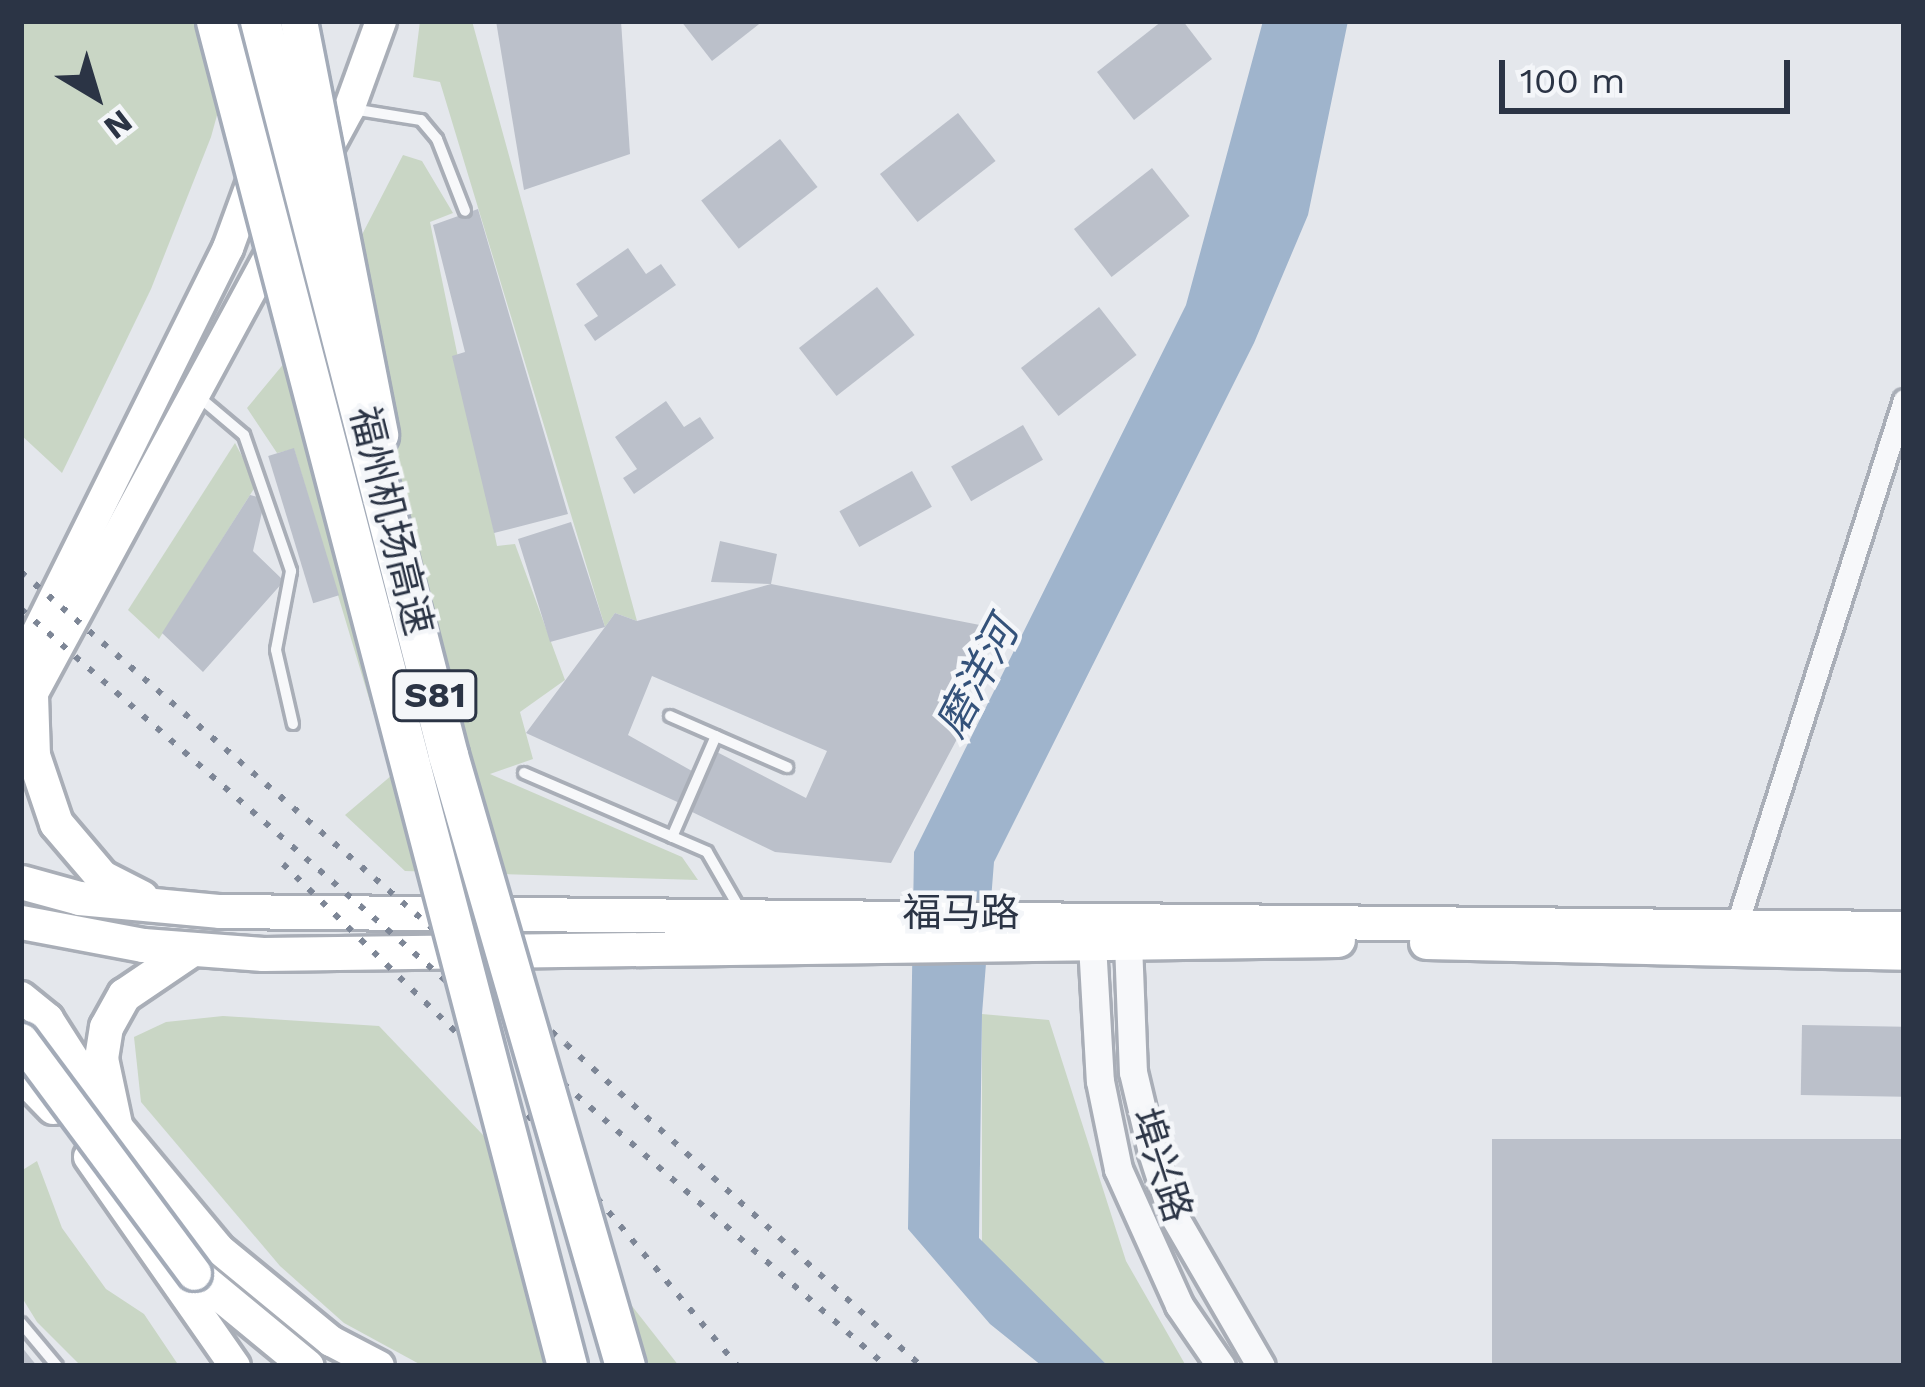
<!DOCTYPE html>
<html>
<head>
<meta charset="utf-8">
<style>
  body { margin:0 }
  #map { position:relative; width:1925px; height:1387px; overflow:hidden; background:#e4e7ec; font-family:"Work Sans","Noto Sans SC",sans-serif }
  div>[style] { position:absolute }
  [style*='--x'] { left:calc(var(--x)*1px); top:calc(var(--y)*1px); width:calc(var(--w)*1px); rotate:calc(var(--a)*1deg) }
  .green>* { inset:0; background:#c9d6c5 }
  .water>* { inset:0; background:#9fb4cc }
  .building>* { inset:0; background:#bbc0ca; transform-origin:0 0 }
  .roads { filter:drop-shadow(3px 0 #a9aeb7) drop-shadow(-3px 0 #a9aeb7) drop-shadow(0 3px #a9aeb7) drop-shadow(0 -3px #a9aeb7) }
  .service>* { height:10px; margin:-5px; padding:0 5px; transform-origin:5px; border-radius:5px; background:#f7f8fa }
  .minor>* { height:21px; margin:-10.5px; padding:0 10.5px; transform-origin:10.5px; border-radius:10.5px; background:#f7f8fa }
  .tertiary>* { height:27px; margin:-13.5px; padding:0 13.5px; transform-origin:13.5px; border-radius:13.5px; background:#f7f8fa }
  .secondary>* { height:30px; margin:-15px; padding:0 15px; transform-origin:15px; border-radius:15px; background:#fff }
  .primary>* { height:33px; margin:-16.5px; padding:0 16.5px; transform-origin:16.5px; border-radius:16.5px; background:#fff }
  .rail>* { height:6px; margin-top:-3px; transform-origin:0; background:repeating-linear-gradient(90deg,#7d8696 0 6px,transparent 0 18px) }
  .bridges { filter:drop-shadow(3px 0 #a3abb8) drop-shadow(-3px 0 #a3abb8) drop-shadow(0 3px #a3abb8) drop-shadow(0 -3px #a3abb8) }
  .primary-bridge>* { height:33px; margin:-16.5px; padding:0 16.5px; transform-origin:16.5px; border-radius:16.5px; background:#fff }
  .trunk-bridge>* { height:36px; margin:-18px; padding:0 18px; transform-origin:18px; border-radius:18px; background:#fff }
  .motorway-bridge>* { height:39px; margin:-19.5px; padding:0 19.5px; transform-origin:19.5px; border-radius:19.5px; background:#fff }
  span { translate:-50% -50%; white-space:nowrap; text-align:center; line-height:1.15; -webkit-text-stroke:9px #f4f6f9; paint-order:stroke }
  .shield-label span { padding:3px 9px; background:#f4f6f9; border:3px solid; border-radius:9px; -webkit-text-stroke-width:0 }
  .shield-label { font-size:36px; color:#2b3445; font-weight:700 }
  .street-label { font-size:39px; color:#2b3445 }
  .water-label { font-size:42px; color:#34527a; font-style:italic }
  .frame { position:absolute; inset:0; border:24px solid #2b3445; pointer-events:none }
  .north { position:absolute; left:36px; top:36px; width:120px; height:120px; -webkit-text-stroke:9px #f4f6f9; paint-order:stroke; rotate:142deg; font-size:33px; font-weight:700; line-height:48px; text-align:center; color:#2b3445 }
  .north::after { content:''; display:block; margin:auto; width:42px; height:54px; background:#2b3445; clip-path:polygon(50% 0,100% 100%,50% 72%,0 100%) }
  .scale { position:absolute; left:1499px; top:60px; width:291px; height:54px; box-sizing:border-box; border:6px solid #2b3445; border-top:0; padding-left:15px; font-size:36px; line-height:42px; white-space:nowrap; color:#2b3445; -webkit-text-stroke:9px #f4f6f9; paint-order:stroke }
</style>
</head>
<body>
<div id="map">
  <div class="green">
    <div style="clip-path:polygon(21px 21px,243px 21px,211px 137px,151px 289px,62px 473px,21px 435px)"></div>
    <div style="clip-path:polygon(420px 21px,472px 21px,637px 621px,615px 613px,605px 627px,440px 82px,413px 77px)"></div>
    <div style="clip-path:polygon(403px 155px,422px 161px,453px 213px,430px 222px,497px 546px,515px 544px,565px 680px,520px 712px,533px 759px,490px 774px,682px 857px,698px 880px,405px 871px,345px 815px,392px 775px,294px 449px,277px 453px,247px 408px,315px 326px)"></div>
    <div style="clip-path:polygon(235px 443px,257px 484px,159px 639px,128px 610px)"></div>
    <div style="clip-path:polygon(982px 1014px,1049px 1020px,1126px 1261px,1186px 1366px,1108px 1366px,982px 1247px)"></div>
    <div style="clip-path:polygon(223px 1016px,379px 1026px,504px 1157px,552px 1366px,423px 1366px,344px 1323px,280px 1266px,141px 1102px,134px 1037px,166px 1022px)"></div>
    <div style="clip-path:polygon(37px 1161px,62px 1228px,106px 1289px,144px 1314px,179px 1366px,81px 1366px,37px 1322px,21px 1296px,21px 1171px)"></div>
    <div style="clip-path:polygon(614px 1283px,679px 1366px,636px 1366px)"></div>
  </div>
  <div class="water">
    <div style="clip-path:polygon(1263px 21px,1348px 21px,1308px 215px,1254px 343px,994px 862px,982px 1014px,979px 1238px,1108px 1366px,1042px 1366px,990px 1324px,908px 1229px,914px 852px,1186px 305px)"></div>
  </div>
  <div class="building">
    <div style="clip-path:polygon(496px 21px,621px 21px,630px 154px,524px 190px)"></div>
    <div style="clip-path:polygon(681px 21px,763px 21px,712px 61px)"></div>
    <div style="clip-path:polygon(1162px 21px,1183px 21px,1212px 59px,1134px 120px,1097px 72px)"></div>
    <div style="left:958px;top:113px;width:61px;height:99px;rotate:52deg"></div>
    <div style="left:780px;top:139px;width:61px;height:100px;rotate:52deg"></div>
    <div style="left:1152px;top:168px;width:61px;height:99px;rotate:52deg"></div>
    <div style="clip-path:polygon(478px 209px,568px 514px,494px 533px,452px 356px,465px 352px,433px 225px)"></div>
    <div style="clip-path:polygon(628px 248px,646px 274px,661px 264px,676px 285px,595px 341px,584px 325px,598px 316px,576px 284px)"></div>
    <div style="left:877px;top:287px;width:61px;height:99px;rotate:52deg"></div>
    <div style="left:1099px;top:307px;width:61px;height:99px;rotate:52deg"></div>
    <div style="clip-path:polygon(666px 401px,684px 427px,700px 417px,714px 438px,634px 494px,623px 478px,637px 469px,615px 437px)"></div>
    <div style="left:1023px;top:425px;width:40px;height:83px;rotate:60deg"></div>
    <div style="left:294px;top:448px;width:154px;height:27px;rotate:73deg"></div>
    <div style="left:912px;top:471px;width:41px;height:83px;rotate:61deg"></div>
    <div style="clip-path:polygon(250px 495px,265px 499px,253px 551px,284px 581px,203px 672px,162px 633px)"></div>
    <div style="clip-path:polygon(571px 522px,605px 627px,615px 613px,637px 621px,771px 584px,711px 582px,720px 541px,777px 554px,771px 584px,990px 627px,944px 713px,965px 724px,891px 863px,775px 852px,688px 810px,713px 750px,806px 798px,827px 751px,652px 676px,628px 735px,692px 771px,684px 805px,526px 733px,605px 627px,550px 642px,518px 539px)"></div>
    <div style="left:1802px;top:1025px;width:102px;height:70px;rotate:1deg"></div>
    <div style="left:1904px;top:1139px;width:227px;height:412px;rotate:90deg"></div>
    <div style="clip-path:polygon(21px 1346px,37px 1366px,21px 1366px)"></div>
  </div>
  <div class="roads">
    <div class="service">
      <div style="--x:352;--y:109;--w:70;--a:9.1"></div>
      <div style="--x:421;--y:120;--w:25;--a:50"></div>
      <div style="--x:437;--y:139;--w:77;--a:68.7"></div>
      <div style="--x:199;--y:397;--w:59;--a:40.2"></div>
      <div style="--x:244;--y:435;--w:144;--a:70.9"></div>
      <div style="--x:291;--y:571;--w:80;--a:100.8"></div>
      <div style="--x:276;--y:650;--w:76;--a:77.1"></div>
      <div style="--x:670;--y:716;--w:128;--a:23.6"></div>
      <div style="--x:524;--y:773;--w:199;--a:23.3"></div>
      <div style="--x:707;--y:852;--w:68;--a:60"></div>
      <div style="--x:672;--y:837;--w:110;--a:-66.5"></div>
      <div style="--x:21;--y:1323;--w:56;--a:50.1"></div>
    </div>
    <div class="minor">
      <div style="--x:1737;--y:924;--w:550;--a:-72.32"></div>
    </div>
    <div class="tertiary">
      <div style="--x:1128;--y:943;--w:129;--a:87.8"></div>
      <div style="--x:1133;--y:1072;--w:82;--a:76.6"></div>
      <div style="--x:1152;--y:1152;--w:62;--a:72.1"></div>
      <div style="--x:1171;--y:1211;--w:179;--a:59.9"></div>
      <div style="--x:1092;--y:944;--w:137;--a:86.7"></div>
      <div style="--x:1100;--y:1081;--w:90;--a:78.4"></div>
      <div style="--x:1118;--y:1169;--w:149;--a:65.8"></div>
      <div style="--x:1179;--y:1305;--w:74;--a:55.5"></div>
    </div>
    <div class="secondary">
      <div style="--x:21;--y:665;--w:466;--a:-63.6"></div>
      <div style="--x:228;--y:248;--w:154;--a:-69.9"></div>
      <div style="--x:21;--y:715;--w:689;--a:-61.58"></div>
      <div style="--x:349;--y:109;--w:94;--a:-70"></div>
      <div style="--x:21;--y:997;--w:35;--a:39"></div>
      <div style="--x:48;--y:1019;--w:125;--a:57.5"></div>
      <div style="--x:115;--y:1124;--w:163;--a:50.2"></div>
      <div style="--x:219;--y:1249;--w:145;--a:39.4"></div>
      <div style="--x:331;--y:1341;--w:54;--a:27.5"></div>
      <div style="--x:89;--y:1157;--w:255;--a:55.1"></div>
    </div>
    <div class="primary">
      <div style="--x:31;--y:695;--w:60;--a:88.1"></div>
      <div style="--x:33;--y:755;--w:72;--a:71.3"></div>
      <div style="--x:56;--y:823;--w:71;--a:49.6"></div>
      <div style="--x:102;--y:877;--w:44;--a:27.1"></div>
      <div style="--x:21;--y:882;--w:60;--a:15.4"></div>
      <div style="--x:79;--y:898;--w:142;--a:5.3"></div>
      <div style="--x:220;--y:911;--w:1684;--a:0.58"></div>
      <div style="--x:21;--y:922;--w:124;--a:10.7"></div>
      <div style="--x:143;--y:945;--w:120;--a:4.3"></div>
      <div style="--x:263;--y:954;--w:1075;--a:-0.75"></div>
      <div style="--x:1426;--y:942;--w:478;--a:1.3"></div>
      <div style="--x:21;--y:1074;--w:46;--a:45.9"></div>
      <div style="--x:115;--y:1124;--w:67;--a:-102"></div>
      <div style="--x:101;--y:1058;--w:31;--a:-81"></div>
      <div style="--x:106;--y:1027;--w:37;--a:-61"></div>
      <div style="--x:124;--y:995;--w:82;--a:-34.1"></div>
      <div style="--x:194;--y:1273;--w:146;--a:39.5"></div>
    </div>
  </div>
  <div class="rail">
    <div style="--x:21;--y:572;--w:721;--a:40.89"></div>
    <div style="--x:566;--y:1044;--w:479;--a:42.2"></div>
    <div style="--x:21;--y:609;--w:1149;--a:41.19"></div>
    <div style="--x:283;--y:864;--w:261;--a:44.2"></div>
    <div style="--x:470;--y:1046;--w:417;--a:50.1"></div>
  </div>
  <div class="bridges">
    <div class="primary-bridge">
      <div style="--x:21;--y:1040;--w:290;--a:53.4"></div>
    </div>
    <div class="trunk-bridge">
      <div style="--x:299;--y:21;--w:422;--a:78.9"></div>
    </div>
    <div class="motorway-bridge">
      <div style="--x:216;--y:21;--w:1390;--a:75.37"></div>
      <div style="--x:260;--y:21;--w:758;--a:75.63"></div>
      <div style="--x:448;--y:755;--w:636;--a:73.84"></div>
    </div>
  </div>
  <div class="shield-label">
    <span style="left:435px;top:696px">S81</span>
  </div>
  <div class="street-label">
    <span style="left:391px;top:521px;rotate:76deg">福州机场高速</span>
    <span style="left:961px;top:913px">福马路</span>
    <span style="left:1161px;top:1165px;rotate:72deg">埠兴路</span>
  </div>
  <div class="water-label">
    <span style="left:977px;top:678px;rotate:-62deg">磨洋河</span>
  </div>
  <div class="frame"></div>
  <div class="north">N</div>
  <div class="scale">100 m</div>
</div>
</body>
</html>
